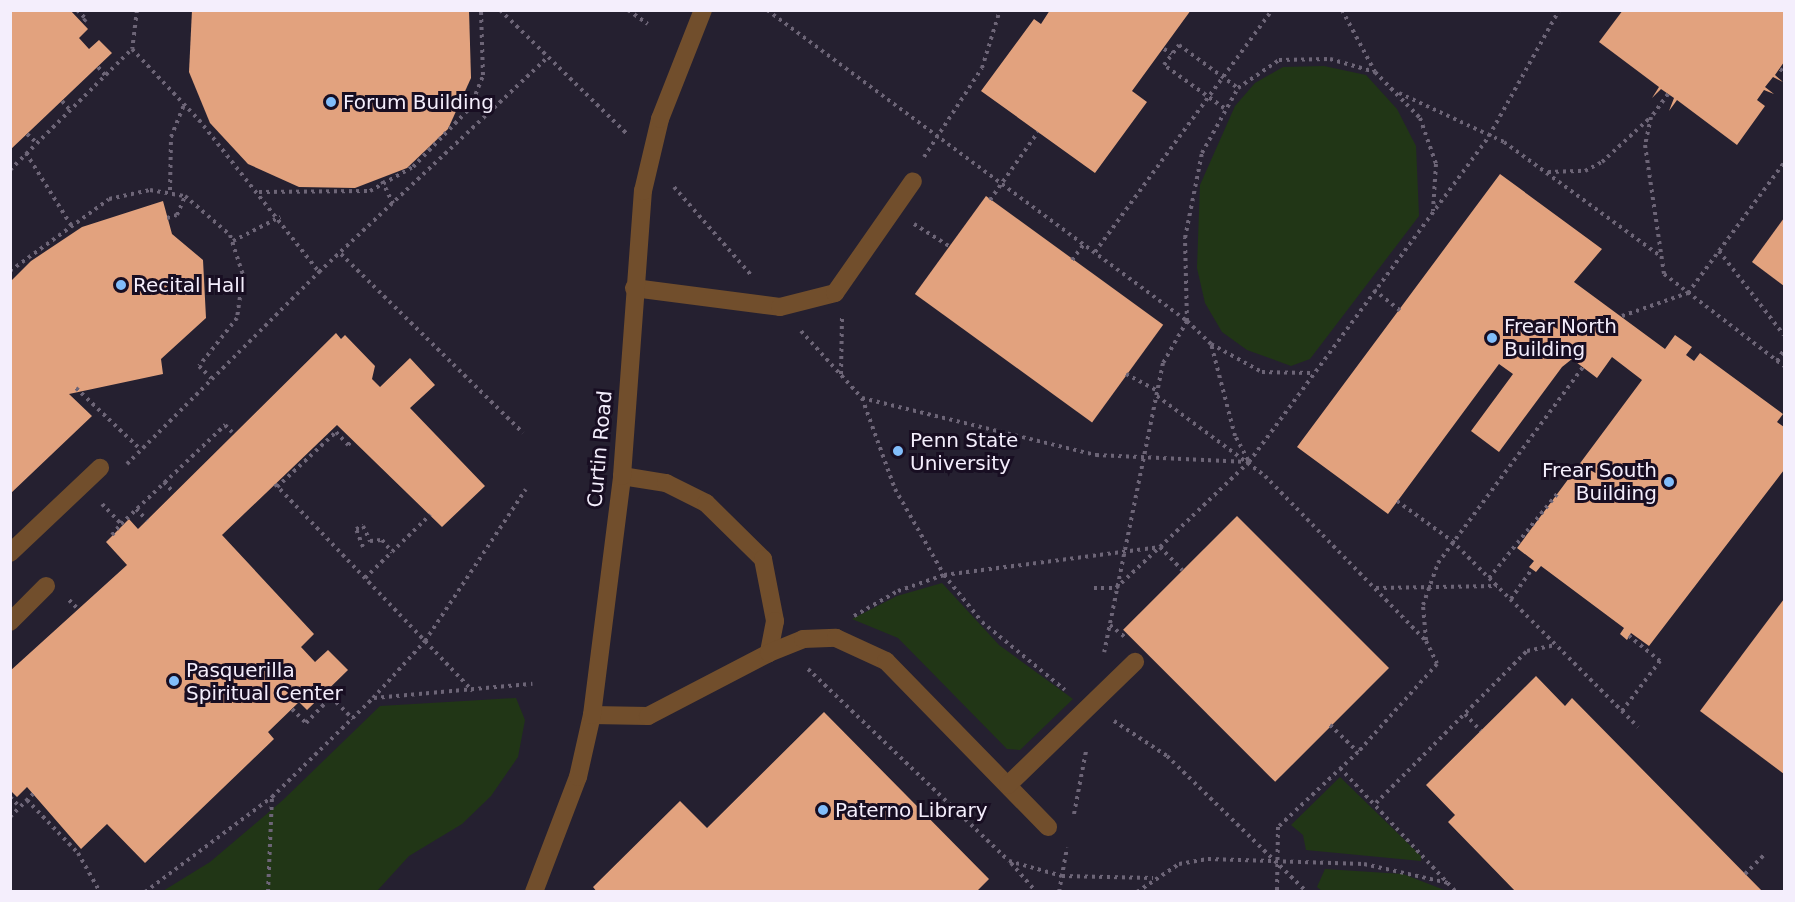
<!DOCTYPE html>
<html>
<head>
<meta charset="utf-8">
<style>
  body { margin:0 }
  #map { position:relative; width:1795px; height:902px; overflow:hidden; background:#21172c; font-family:"DejaVu Sans",sans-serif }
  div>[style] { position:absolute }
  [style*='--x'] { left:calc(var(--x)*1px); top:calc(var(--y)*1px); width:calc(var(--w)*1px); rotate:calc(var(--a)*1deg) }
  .education>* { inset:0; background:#252030; transform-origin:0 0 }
  .green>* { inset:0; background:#213616 }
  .building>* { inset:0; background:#e2a27e; transform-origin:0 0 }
  .path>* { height:4px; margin-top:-2px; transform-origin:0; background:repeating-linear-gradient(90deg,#6d6577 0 3px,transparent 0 7.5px) }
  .lane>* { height:18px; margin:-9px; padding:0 9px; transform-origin:9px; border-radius:9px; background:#714e2c }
  .street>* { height:18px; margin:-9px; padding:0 9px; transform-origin:9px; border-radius:9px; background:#714e2c }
  .dots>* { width:16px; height:16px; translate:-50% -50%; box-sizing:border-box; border:3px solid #180e22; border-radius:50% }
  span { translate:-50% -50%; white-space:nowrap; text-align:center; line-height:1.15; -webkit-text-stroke:6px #180e22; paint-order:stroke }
  .poi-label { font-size:20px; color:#f4eefc }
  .left { translate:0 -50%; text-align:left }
  .right { translate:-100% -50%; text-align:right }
  .street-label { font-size:20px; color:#f4eefc }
  .frame { position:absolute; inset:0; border:12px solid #f4eefc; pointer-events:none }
</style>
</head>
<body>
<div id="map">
  <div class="education">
    <div style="left:11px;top:11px;width:1773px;height:880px"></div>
  </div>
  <div class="green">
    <div style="clip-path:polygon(1324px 66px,1366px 75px,1397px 109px,1416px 146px,1419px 216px,1310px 359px,1291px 366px,1247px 350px,1222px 332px,1205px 303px,1197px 268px,1200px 185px,1235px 106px,1255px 83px,1283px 67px)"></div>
    <div style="clip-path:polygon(942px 583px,999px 645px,1073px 699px,1020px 750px,1007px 749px,898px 638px,852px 619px,897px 596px)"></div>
    <div style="clip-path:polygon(516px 698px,525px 720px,518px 757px,491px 796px,462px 824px,409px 856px,377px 891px,163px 891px,210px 862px,283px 800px,380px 706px)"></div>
    <div style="clip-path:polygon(1340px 777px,1421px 856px,1421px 861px,1306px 850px,1303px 835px,1291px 825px)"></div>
    <div style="clip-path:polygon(1325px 869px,1403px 874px,1447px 891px,1322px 891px,1317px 887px)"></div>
  </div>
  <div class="building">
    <div style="clip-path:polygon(10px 10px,70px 10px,88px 29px,79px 38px,89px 49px,99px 40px,112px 53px,10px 150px)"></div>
    <div style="clip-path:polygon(192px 10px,469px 10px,471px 78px,448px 129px,407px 168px,355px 188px,299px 187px,248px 164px,210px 123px,189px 72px)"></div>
    <div style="clip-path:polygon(1050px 10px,1191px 10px,1132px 91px,1147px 102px,1095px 173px,981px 91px,1034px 19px,1041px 24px)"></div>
    <div style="clip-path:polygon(1623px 10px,1784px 10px,1784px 62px,1775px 75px,1783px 82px,1773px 77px,1765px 87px,1774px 94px,1764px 90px,1757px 100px,1765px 106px,1737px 145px,1677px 100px,1669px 111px,1674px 98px,1661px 89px,1652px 98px,1659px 87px,1599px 42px)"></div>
    <div style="clip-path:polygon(1500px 174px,1602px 249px,1574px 282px,1665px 349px,1675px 335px,1692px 347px,1686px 355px,1694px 361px,1700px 353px,1783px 414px,1777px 422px,1784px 427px,1784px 470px,1649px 646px,1631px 633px,1627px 640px,1620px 634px,1624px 628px,1541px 566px,1536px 572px,1529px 567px,1534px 561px,1517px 548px,1642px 380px,1612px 357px,1597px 378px,1572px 359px,1562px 367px,1499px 452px,1471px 431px,1513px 374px,1499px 364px,1388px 514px,1297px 447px)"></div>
    <div style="left:986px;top:196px;width:219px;height:121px;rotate:36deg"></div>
    <div style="clip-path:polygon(163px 201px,172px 234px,203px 260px,206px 318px,161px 359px,163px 374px,69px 394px,92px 416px,10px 494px,10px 282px,31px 261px,82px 227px)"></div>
    <div style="clip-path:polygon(1784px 218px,1784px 286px,1752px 262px)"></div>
    <div style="clip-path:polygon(336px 333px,341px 339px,345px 335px,375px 366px,372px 379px,380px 387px,410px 358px,435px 385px,410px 408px,485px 486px,442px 527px,337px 425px,222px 535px,314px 634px,301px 647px,315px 662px,328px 650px,348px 670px,307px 710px,299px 702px,268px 732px,274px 739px,145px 863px,107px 824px,81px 849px,27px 787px,17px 797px,10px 790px,10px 671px,127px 565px,106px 542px,129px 519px,138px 529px)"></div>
    <div style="left:1237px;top:516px;width:215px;height:161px;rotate:45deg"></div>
    <div style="clip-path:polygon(1784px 599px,1784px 774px,1700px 711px)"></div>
    <div style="clip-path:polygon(1536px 676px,1565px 706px,1572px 698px,1763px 892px,1516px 892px,1448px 822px,1455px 815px,1426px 785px)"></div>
    <div style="clip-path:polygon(824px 712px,989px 879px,976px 892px,597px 892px,593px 887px,680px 801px,707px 828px)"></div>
  </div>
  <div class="path">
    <div style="--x:77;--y:10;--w:13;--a:45"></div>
    <div style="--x:86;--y:19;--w:6;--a:135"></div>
    <div style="--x:137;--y:10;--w:39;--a:97"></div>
    <div style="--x:132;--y:49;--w:98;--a:46.7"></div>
    <div style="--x:199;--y:120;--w:194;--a:51.7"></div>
    <div style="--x:500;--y:10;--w:179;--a:44.3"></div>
    <div style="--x:628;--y:10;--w:24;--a:35"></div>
    <div style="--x:767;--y:10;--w:523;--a:36.52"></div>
    <div style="--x:1187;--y:321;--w:48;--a:119.7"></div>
    <div style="--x:1163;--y:363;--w:295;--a:101.5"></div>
    <div style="--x:1342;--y:10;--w:70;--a:62"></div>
    <div style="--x:1375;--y:72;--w:64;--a:45.6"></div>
    <div style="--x:1420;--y:118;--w:49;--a:70.8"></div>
    <div style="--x:1436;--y:164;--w:47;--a:93.7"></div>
    <div style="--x:1164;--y:49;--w:9;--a:32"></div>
    <div style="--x:98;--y:67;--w:11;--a:49"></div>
    <div style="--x:1780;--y:69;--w:5;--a:37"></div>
    <div style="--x:1399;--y:93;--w:116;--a:25"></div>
    <div style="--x:1504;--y:142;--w:192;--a:36.1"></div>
    <div style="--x:1668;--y:94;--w:29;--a:126"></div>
    <div style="--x:1651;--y:117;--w:29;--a:102"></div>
    <div style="--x:1645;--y:145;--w:130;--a:81.6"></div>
    <div style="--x:1664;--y:274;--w:151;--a:37.5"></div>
    <div style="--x:62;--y:101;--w:11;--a:49"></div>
    <div style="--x:1224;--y:108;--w:74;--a:-144.4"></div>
    <div style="--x:1164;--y:65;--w:25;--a:-53"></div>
    <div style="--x:1179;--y:45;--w:73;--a:36.1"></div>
    <div style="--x:27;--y:134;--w:13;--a:42"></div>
    <div style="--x:26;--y:153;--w:85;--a:58"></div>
    <div style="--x:924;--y:157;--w:106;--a:-56.9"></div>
    <div style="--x:982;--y:68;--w:61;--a:-72.8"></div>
    <div style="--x:10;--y:170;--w:172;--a:-44.8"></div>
    <div style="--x:1548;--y:172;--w:37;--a:-2"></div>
    <div style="--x:1585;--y:171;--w:19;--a:-28"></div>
    <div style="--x:1602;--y:162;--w:67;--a:-42.6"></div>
    <div style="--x:382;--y:181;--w:25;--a:64"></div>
    <div style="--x:674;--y:187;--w:118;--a:48.8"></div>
    <div style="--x:170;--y:190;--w:53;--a:-88.9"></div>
    <div style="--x:171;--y:137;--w:35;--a:-68"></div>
    <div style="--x:259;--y:192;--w:111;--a:-0.5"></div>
    <div style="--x:370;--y:191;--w:49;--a:-29.2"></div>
    <div style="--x:413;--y:167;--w:82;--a:-46"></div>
    <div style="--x:470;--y:108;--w:35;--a:-68"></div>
    <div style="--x:483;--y:75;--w:65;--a:-91.8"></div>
    <div style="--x:990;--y:200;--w:83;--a:-54.8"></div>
    <div style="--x:167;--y:218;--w:10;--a:-17"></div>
    <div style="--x:177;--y:215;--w:21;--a:-67"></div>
    <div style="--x:914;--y:224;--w:41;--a:32.2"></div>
    <div style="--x:233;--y:241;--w:53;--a:-27.1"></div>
    <div style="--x:1719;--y:251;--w:106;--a:52.3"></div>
    <div style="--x:1095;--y:252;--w:300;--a:-53.8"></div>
    <div style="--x:341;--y:254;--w:255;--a:44.5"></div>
    <div style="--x:1072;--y:260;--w:20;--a:-53"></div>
    <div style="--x:10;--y:271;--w:122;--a:-36"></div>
    <div style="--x:109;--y:199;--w:42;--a:-12.4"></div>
    <div style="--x:150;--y:190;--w:36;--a:10"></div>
    <div style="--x:185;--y:196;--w:60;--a:40.9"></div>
    <div style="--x:230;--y:235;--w:42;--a:72"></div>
    <div style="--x:243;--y:275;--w:43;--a:97.9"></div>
    <div style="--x:237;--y:318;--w:61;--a:128.4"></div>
    <div style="--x:199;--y:366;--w:17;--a:45"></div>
    <div style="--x:1374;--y:290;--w:33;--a:38"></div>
    <div style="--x:1622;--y:316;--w:70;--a:-19.2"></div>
    <div style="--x:1688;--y:293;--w:162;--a:-53.6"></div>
    <div style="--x:801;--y:331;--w:91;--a:47.7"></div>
    <div style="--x:862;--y:398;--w:97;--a:70.1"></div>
    <div style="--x:895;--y:489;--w:99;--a:60.3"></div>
    <div style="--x:944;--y:575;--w:60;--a:51"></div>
    <div style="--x:982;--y:622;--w:107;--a:39.3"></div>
    <div style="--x:1211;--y:344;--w:58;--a:28.8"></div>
    <div style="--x:1262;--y:372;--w:49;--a:1.2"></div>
    <div style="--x:1777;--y:361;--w:13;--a:-58"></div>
    <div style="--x:841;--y:374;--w:56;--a:-89"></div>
    <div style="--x:1126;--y:374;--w:36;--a:28"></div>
    <div style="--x:76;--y:388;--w:87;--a:43.6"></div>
    <div style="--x:1157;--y:396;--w:134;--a:36.5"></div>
    <div style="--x:1265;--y:476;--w:231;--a:45.7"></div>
    <div style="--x:1426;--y:641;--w:25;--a:64"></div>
    <div style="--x:1437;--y:664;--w:118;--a:131.9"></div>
    <div style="--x:1358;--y:752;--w:110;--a:136.8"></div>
    <div style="--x:1278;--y:827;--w:65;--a:90.9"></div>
    <div style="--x:862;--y:398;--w:241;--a:13.7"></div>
    <div style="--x:1096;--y:455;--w:152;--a:2.6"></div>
    <div style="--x:1248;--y:460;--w:27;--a:-118"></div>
    <div style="--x:1235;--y:436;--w:95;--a:-104.6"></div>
    <div style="--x:1211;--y:344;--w:33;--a:-136"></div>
    <div style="--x:1187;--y:321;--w:83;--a:-91.4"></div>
    <div style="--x:1185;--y:238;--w:87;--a:-78.7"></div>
    <div style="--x:1202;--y:153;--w:74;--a:-61"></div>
    <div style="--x:1238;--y:88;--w:50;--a:-34.3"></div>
    <div style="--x:1279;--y:60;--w:51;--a:-1.1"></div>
    <div style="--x:1330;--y:59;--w:47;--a:16.1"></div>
    <div style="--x:127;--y:464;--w:272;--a:-45"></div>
    <div style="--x:319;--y:272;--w:313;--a:-43.2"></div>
    <div style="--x:164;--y:482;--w:12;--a:48"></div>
    <div style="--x:275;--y:484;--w:286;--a:46.3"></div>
    <div style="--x:277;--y:487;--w:81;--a:-43"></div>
    <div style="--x:336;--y:432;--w:18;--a:47"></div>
    <div style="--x:348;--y:445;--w:6;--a:-51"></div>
    <div style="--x:1397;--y:501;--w:68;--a:36"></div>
    <div style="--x:1452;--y:541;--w:263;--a:45"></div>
    <div style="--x:102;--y:504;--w:28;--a:46"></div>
    <div style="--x:121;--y:524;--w:144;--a:-43.6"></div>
    <div style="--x:225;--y:425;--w:10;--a:45"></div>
    <div style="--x:136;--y:509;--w:16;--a:45"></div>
    <div style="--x:112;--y:535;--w:14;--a:-51"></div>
    <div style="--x:363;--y:547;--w:19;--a:-111"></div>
    <div style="--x:356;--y:529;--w:8;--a:-23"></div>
    <div style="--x:363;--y:526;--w:17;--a:65"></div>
    <div style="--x:370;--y:541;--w:12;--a:-5"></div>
    <div style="--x:382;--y:540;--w:16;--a:50"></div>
    <div style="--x:365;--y:578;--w:91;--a:-44.1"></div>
    <div style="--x:1489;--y:578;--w:108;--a:-51"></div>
    <div style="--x:1094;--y:588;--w:22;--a:0"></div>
    <div style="--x:1116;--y:588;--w:60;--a:-43"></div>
    <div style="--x:1160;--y:547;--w:32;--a:46"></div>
    <div style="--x:1376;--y:588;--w:121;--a:-0.9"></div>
    <div style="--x:1511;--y:599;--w:37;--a:-55"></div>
    <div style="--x:69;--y:600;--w:11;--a:45"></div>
    <div style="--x:854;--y:616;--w:51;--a:-29.6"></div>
    <div style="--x:898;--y:591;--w:49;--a:-19.2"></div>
    <div style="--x:944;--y:575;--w:218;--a:-7.4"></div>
    <div style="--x:1160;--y:547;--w:123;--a:-43.7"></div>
    <div style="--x:1249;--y:462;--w:405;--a:-53.6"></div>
    <div style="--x:1489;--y:136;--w:144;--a:-60.9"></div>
    <div style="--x:1110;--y:625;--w:19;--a:39"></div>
    <div style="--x:1426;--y:640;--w:35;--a:-95"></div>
    <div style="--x:1423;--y:605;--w:45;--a:-70.3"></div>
    <div style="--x:1438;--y:563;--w:244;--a:-53.5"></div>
    <div style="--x:808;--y:669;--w:278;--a:43.7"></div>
    <div style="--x:1009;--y:861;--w:55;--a:15.8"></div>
    <div style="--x:1062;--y:876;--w:91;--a:1.3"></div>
    <div style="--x:374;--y:698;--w:159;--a:-5.1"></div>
    <div style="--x:292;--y:709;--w:20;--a:45"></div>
    <div style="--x:306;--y:723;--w:36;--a:-46"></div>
    <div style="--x:331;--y:697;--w:31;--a:45"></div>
    <div style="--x:1622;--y:711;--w:63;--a:-52.8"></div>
    <div style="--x:1660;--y:661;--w:40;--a:-141"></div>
    <div style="--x:1465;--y:714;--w:23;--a:47"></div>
    <div style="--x:1114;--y:721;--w:64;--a:33.4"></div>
    <div style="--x:1167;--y:756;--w:195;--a:44.2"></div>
    <div style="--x:1330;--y:725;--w:39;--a:44"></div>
    <div style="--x:1340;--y:768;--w:170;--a:46.9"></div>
    <div style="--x:10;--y:797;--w:14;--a:45"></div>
    <div style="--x:27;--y:800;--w:74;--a:46.1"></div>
    <div style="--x:78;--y:853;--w:45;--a:60.6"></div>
    <div style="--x:1376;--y:803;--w:214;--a:-45.2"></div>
    <div style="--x:1527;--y:651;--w:30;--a:-12"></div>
    <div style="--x:1074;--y:814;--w:64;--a:-79.2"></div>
    <div style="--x:10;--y:817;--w:33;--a:-45"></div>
    <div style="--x:1011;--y:863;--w:38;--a:49"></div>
    <div style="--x:1745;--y:874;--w:27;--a:-45"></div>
    <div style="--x:145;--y:892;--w:159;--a:-36.8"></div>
    <div style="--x:272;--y:797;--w:141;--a:-44.4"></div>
    <div style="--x:373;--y:698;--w:77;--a:-47.6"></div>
    <div style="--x:425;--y:641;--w:182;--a:-56.4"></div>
    <div style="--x:268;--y:892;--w:95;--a:-87.6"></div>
    <div style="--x:1059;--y:892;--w:45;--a:-79.7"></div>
    <div style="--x:1137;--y:892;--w:50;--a:-33.7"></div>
    <div style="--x:1179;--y:864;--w:29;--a:-10"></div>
    <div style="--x:1208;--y:859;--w:156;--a:1.8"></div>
    <div style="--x:1364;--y:864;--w:86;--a:12.7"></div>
  </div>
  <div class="lane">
    <div style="--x:634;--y:288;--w:147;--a:7.4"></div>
    <div style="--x:780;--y:307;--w:57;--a:-14.3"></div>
    <div style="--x:835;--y:293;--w:136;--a:-55.1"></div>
    <div style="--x:622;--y:476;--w:45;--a:9"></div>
    <div style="--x:666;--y:483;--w:45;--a:26.6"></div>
    <div style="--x:706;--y:503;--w:80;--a:44.5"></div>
    <div style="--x:763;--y:559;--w:63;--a:79"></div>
    <div style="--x:775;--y:621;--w:33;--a:101"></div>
    <div style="--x:10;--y:553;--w:124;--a:-43.4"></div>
    <div style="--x:10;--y:622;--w:51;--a:-45"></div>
    <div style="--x:592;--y:715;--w:56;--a:1"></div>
    <div style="--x:648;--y:716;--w:136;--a:-27.5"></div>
    <div style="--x:769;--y:653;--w:37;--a:-22"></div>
    <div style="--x:803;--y:639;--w:33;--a:-2"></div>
    <div style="--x:836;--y:638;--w:55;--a:24.7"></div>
    <div style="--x:886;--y:661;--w:232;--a:45.7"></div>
    <div style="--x:1008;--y:785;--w:177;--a:-44.1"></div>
  </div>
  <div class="street">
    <div style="--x:534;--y:892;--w:123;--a:-69.1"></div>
    <div style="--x:578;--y:777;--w:64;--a:-77.3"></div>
    <div style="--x:592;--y:715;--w:241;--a:-82.8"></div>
    <div style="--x:622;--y:476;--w:286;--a:-85.8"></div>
    <div style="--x:643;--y:191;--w:74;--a:-76.7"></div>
    <div style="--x:660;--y:119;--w:117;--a:-68.5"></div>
  </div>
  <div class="dots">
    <div style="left:331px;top:102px;background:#81bdfa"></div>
    <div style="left:121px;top:285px;background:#81bdfa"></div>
    <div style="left:1492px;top:338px;background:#81bdfa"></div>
    <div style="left:898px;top:451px;background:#81bdfa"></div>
    <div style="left:1669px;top:482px;background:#81bdfa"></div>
    <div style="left:174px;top:681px;background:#81bdfa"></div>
    <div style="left:823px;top:810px;background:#81bdfa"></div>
  </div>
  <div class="poi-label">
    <span class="left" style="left:343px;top:102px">Forum Building</span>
    <span class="left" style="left:133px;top:285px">Recital Hall</span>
    <span class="left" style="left:1504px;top:338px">Frear North<br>Building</span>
    <span class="left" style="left:910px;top:452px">Penn State<br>University</span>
    <span class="right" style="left:1657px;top:482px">Frear South<br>Building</span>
    <span class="left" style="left:186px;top:682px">Pasquerilla<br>Spiritual Center</span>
    <span class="left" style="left:835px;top:810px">Paterno Library</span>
  </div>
  <div class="street-label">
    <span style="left:600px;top:449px;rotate:-85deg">Curtin Road</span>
  </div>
  <div class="frame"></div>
</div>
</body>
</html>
